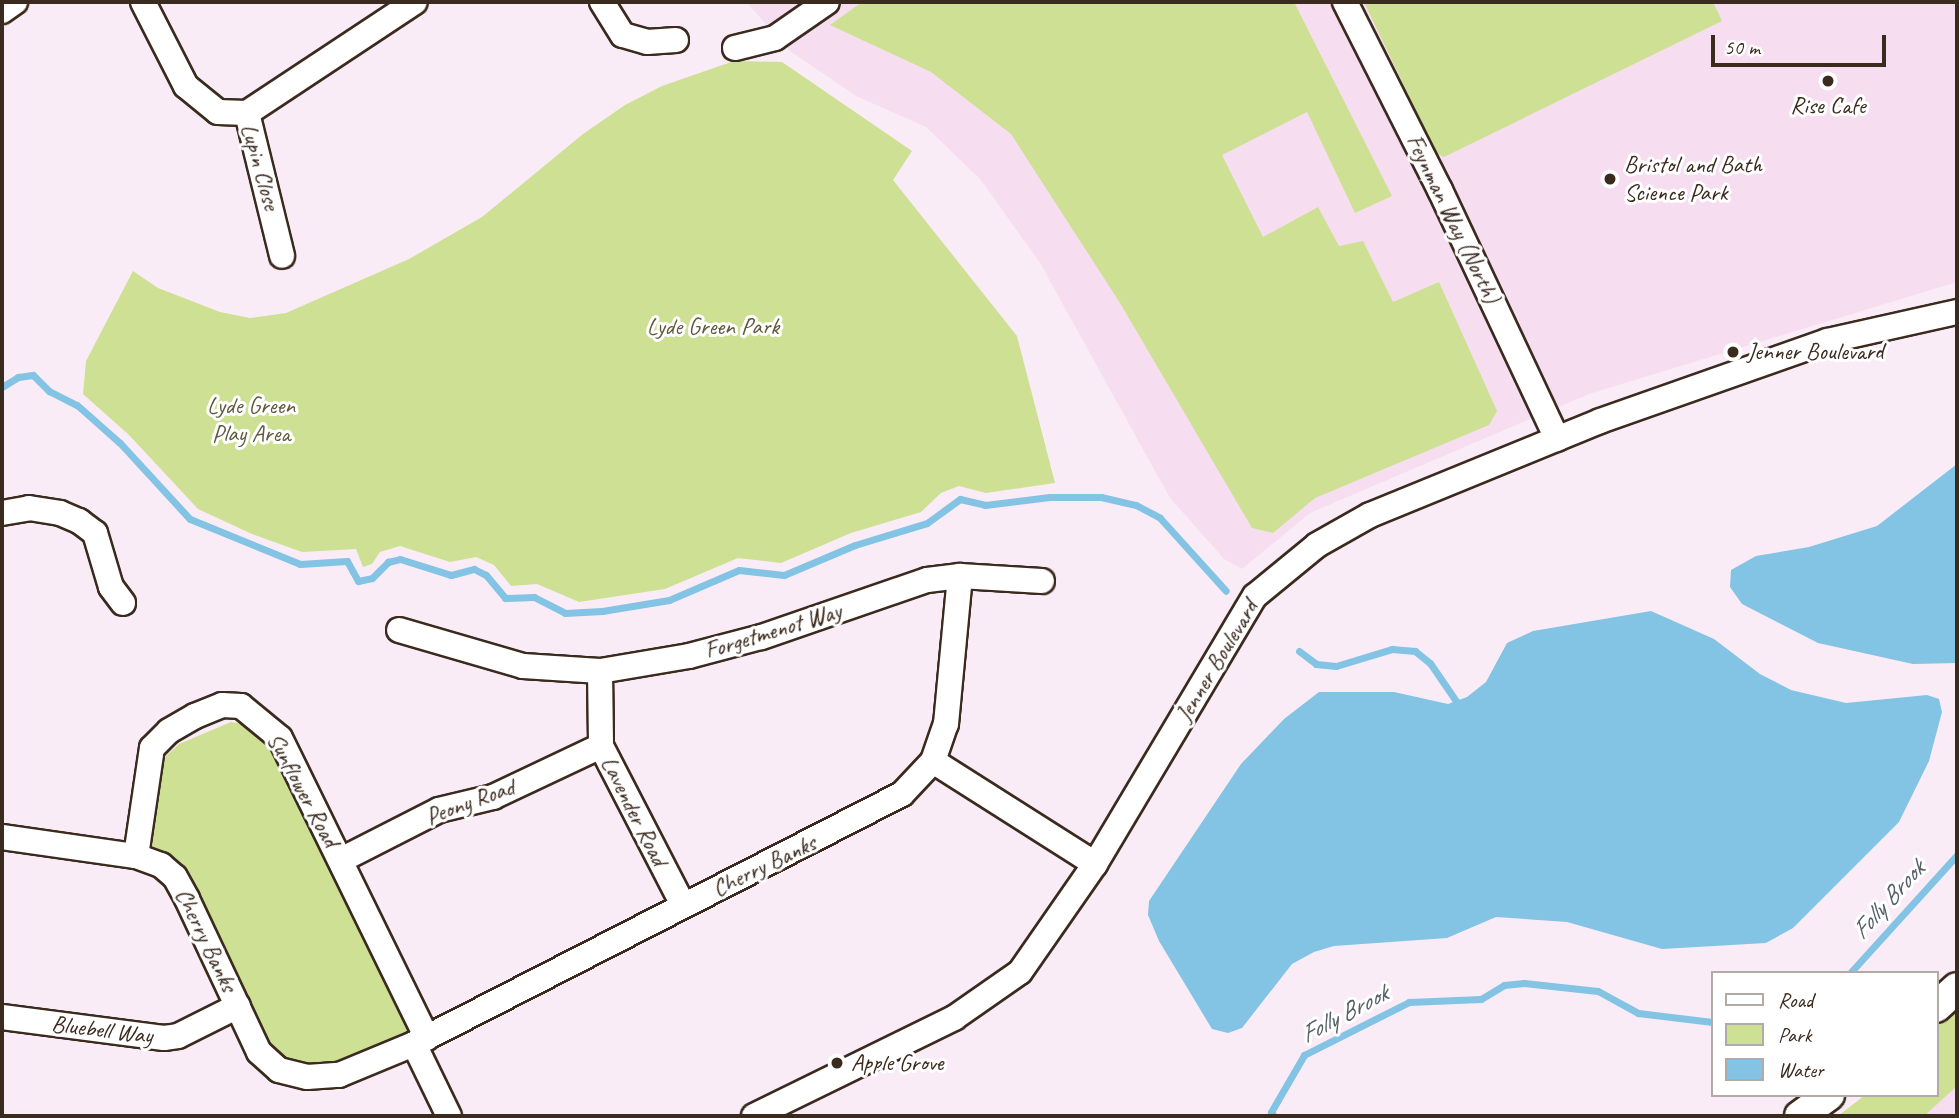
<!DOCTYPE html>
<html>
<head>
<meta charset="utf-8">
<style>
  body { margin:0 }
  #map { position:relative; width:1959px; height:1118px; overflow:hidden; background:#faecf6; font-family:Caveat,sans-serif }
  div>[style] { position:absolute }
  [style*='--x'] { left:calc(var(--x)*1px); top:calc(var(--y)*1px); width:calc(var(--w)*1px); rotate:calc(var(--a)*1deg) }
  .built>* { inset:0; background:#f6def0 }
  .green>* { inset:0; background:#cee094 }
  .water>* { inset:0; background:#83c3e4 }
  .stream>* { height:7px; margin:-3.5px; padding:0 3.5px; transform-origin:3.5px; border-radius:3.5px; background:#83c3e4 }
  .roads { filter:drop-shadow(2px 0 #3b2a1e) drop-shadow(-2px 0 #3b2a1e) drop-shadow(0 2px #3b2a1e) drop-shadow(0 -2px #3b2a1e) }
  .minor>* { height:24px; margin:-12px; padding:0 12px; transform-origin:12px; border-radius:12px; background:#fff }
  .tertiary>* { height:30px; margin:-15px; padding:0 15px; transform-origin:15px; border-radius:15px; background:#fff }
  .dots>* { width:19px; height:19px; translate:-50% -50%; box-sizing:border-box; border:4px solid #fff; border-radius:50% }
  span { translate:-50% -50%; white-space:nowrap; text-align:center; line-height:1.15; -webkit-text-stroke:6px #fff; paint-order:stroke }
  .poi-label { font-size:24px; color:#3b2a1e }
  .left { translate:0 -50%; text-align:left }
  .street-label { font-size:24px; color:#3b2a1e }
  .park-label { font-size:24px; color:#60583c }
  .water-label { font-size:26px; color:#546063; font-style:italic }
  .frame { position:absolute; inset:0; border:4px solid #3b2a1e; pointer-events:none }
  .legend { position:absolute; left:1711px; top:971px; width:228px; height:126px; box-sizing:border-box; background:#fff; border:2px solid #b1aaa5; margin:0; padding:9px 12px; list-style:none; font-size:21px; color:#3b2a1e }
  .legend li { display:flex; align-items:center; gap:14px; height:35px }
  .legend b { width:35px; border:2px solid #b1aaa5 }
  .scale { position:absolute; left:1711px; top:35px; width:175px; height:32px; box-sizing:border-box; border:4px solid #3b2a1e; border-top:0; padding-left:9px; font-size:21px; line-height:24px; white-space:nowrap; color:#3b2a1e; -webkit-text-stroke:5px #fff; paint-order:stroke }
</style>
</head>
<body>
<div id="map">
  <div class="built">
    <div style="clip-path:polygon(746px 2px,1957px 2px,1957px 282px,1589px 394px,1310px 513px,1242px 569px,1224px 559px,1170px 498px,1040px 263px,980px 179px,926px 127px,856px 96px,790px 51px)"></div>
    <div style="clip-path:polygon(1957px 1033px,1957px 1116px,1861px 1116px,1936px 1095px)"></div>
  </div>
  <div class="green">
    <div style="clip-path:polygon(862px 2px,1294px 2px,1392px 196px,1355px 213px,1307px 112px,1222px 155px,1263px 237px,1318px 207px,1339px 246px,1363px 241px,1393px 302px,1439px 282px,1497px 411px,1489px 425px,1315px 498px,1273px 533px,1252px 528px,1120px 303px,1011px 134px,931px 72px,830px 25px)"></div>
    <div style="clip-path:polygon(1364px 2px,1713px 2px,1722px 21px,1444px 157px,1436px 153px)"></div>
    <div style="clip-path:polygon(734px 61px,782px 62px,912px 151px,893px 180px,1017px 336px,1055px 483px,986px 493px,959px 486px,941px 493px,921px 512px,851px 533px,781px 563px,738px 558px,665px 589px,579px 602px,537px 584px,511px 586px,494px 565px,476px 557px,450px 562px,400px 546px,380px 552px,372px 564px,363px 567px,356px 549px,302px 552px,252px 534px,198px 509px,129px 435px,83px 394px,86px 361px,133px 271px,158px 288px,220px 312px,250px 318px,286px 313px,409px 259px,482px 217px,583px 134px,625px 105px,662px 86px)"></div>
    <div style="clip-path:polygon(231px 722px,248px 725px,277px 753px,409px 1032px,331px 1066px,295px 1066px,281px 1057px,268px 1041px,190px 877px,171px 857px,144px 843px,166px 756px,179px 744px)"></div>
    <div style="clip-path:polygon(1957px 1007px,1957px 1086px,1924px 1116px,1838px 1116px,1865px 1095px,1936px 1095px,1936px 1028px)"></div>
  </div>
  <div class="water">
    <div style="clip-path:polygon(1957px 464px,1957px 663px,1913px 664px,1818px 643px,1742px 604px,1730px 587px,1731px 570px,1756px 556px,1809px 547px,1877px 526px)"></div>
    <div style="clip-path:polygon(1651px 611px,1714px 639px,1760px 674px,1791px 690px,1846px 703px,1927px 695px,1939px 699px,1942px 712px,1929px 761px,1899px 822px,1793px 928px,1766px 943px,1662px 949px,1567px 922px,1496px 917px,1447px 938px,1334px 946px,1314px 952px,1292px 964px,1242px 1028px,1228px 1033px,1212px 1029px,1159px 941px,1148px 915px,1149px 901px,1241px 764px,1284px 719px,1319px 692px,1394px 692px,1448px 704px,1467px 697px,1486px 682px,1507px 643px,1533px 631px)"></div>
  </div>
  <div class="stream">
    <div style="--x:2;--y:387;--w:19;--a:-32"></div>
    <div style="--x:18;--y:377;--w:15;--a:-8"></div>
    <div style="--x:33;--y:375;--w:23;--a:45"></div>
    <div style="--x:49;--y:391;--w:31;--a:27"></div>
    <div style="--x:77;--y:405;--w:57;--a:41.5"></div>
    <div style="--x:120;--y:443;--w:103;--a:47.4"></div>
    <div style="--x:190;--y:519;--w:119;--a:22.2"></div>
    <div style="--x:300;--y:564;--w:47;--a:-3.7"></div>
    <div style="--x:347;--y:561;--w:23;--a:61"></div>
    <div style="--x:358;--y:581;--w:14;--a:-12"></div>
    <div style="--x:372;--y:578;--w:23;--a:-45"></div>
    <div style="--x:388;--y:562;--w:12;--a:-14"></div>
    <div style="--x:400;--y:559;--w:53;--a:17.4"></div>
    <div style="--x:451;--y:575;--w:24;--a:-15"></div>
    <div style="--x:474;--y:569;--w:13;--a:27"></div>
    <div style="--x:486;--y:575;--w:30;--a:50"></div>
    <div style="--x:505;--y:598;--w:29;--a:-2"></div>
    <div style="--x:534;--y:597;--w:35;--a:27"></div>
    <div style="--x:565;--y:613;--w:37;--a:-3"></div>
    <div style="--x:602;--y:611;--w:68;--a:-9.3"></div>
    <div style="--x:669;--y:600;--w:76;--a:-23.2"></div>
    <div style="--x:739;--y:570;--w:45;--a:6.3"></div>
    <div style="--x:784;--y:575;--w:77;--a:-22.9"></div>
    <div style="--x:855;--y:545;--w:75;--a:-17"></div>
    <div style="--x:927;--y:523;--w:41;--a:-36"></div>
    <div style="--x:960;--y:499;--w:26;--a:13"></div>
    <div style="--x:985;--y:505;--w:65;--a:-7"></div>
    <div style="--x:1050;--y:497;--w:51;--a:0"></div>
    <div style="--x:1101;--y:497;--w:36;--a:13"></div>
    <div style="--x:1136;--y:505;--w:27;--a:28"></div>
    <div style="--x:1160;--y:518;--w:98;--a:47.9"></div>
    <div style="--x:1299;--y:651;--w:21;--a:37"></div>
    <div style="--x:1316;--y:664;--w:20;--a:6"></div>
    <div style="--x:1336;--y:666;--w:59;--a:-16.9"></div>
    <div style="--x:1392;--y:649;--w:23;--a:5"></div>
    <div style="--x:1415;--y:651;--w:19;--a:39"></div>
    <div style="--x:1430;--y:663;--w:46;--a:55.6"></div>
    <div style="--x:1850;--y:973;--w:159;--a:-47.8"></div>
    <div style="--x:1274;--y:1116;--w:5;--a:-127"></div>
    <div style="--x:1271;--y:1112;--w:66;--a:-59.9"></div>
    <div style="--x:1304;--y:1055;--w:118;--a:-26.8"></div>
    <div style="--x:1409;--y:1002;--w:72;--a:-2.4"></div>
    <div style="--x:1481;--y:999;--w:27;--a:-31"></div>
    <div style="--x:1504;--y:985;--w:20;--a:-6"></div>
    <div style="--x:1524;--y:983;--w:74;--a:6.2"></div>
    <div style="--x:1598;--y:991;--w:46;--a:28.8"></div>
    <div style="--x:1638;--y:1013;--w:75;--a:6.9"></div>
  </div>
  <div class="roads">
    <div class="minor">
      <div style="--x:143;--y:2;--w:94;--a:62.9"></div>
      <div style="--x:186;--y:86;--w:41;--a:39.1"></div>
      <div style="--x:218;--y:112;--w:29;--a:2"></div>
      <div style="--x:247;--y:113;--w:147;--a:76.2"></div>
      <div style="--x:602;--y:2;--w:39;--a:58"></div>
      <div style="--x:623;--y:35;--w:25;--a:16"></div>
      <div style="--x:647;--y:42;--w:29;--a:-4"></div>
      <div style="--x:1345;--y:2;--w:211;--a:63.2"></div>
      <div style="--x:1440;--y:190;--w:275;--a:64.8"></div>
      <div style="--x:2;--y:11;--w:16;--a:-35"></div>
      <div style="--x:735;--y:48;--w:41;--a:-14"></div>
      <div style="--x:775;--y:38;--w:63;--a:-34.7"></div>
      <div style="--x:247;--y:113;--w:201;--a:-33.5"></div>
      <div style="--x:2;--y:513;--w:27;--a:-10"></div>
      <div style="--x:29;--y:508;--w:31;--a:9"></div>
      <div style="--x:60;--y:513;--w:21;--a:23"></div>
      <div style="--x:79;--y:521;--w:20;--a:37"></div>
      <div style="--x:95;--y:533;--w:56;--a:73.5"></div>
      <div style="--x:111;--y:587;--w:20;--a:53"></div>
      <div style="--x:960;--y:576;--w:82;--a:3.5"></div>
      <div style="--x:600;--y:671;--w:75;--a:89.2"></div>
      <div style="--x:601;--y:746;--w:179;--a:62.7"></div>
      <div style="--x:933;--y:761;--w:192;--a:32.4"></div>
      <div style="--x:2;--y:837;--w:135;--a:8.1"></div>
      <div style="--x:136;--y:856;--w:27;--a:20"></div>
      <div style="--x:161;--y:865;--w:18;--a:41"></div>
      <div style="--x:175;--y:877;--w:25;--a:61"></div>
      <div style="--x:187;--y:899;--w:169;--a:64.8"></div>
      <div style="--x:259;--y:1052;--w:27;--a:42"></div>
      <div style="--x:279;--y:1070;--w:29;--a:14"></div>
      <div style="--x:307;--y:1077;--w:32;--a:-4"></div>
      <div style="--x:339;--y:1075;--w:81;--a:-22.5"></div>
      <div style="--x:414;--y:1044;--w:548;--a:-27.13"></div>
      <div style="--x:902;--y:794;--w:45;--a:-46.8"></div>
      <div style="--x:933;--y:761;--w:39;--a:-71"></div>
      <div style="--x:946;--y:724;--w:149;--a:-84.6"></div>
      <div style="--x:960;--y:576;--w:33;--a:173"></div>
      <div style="--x:927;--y:580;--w:176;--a:161"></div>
      <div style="--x:761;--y:637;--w:74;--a:165.2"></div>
      <div style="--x:689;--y:656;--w:90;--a:170.4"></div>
      <div style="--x:600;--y:671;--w:77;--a:-176.3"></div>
      <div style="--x:523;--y:666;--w:129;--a:-163.8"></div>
      <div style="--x:136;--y:856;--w:109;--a:-81.6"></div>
      <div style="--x:152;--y:748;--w:24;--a:-45"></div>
      <div style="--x:169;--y:731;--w:30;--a:-30"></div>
      <div style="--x:195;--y:716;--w:29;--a:-22"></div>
      <div style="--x:222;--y:705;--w:19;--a:3"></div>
      <div style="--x:241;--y:706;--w:50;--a:39.4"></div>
      <div style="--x:280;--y:738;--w:334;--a:63.9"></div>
      <div style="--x:341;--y:860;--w:110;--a:-27"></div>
      <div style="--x:439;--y:810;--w:56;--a:-13.5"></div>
      <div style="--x:493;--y:797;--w:119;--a:-25.3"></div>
      <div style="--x:2;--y:1017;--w:163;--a:7.4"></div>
      <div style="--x:164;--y:1038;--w:14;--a:-8"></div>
      <div style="--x:178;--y:1036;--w:67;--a:-26.6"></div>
      <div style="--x:414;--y:1044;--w:80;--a:64.1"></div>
      <div style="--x:754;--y:1116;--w:223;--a:-26.1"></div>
      <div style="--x:954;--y:1018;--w:80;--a:-34.9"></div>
      <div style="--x:1020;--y:972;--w:131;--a:-55.2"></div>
      <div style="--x:1095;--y:864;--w:312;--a:-59.2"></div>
      <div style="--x:1255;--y:596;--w:80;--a:-39.4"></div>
      <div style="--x:1317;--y:545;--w:61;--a:-29.5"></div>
      <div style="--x:1370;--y:515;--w:248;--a:-22.2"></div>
      <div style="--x:1600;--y:421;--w:241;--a:-19.4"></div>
      <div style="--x:1827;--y:341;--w:133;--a:-12.6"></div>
    </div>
    <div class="tertiary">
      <div style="--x:1936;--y:1007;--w:28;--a:-42"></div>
      <div style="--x:1800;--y:1116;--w:36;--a:-36"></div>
    </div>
  </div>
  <div class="dots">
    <div style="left:1828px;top:81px;background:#3b2a1e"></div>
    <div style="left:1610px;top:179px;background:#3b2a1e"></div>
    <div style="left:1733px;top:352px;background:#3b2a1e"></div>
    <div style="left:837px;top:1063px;background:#3b2a1e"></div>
  </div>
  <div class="poi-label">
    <span style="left:1828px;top:106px">Rise Cafe</span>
    <span class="left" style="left:1624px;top:179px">Bristol and Bath<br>Science Park</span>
    <span class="left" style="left:1747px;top:352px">Jenner Boulevard</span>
    <span class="left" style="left:851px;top:1063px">Apple Grove</span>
  </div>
  <div class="street-label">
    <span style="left:260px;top:167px;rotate:74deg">Lupin Close</span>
    <span style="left:1453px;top:219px;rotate:64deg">Feynman Way (North)</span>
    <span style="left:773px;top:631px;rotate:-17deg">Forgetmenot Way</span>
    <span style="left:1217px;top:661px;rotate:-59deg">Jenner Boulevard</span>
    <span style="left:303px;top:790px;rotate:62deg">Sunflower Road</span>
    <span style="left:470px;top:802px;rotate:-20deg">Peony Road</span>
    <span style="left:634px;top:811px;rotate:63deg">Lavender Road</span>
    <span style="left:764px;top:866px;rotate:-26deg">Cherry Banks</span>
    <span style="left:206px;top:940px;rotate:64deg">Cherry Banks</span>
    <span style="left:102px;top:1030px;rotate:7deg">Bluebell Way</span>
  </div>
  <div class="park-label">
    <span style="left:713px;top:327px">Lyde Green Park</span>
    <span style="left:251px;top:420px">Lyde Green<br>Play Area</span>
  </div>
  <div class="water-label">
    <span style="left:1888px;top:900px;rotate:-48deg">Folly Brook</span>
    <span style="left:1344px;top:1014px;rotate:-28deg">Folly Brook</span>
  </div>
  <div class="frame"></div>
  <ul class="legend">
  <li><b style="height:9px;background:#fff"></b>Road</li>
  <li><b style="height:19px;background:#cee094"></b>Park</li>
  <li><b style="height:19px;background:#83c3e4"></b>Water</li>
  </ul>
  <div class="scale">50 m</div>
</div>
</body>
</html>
